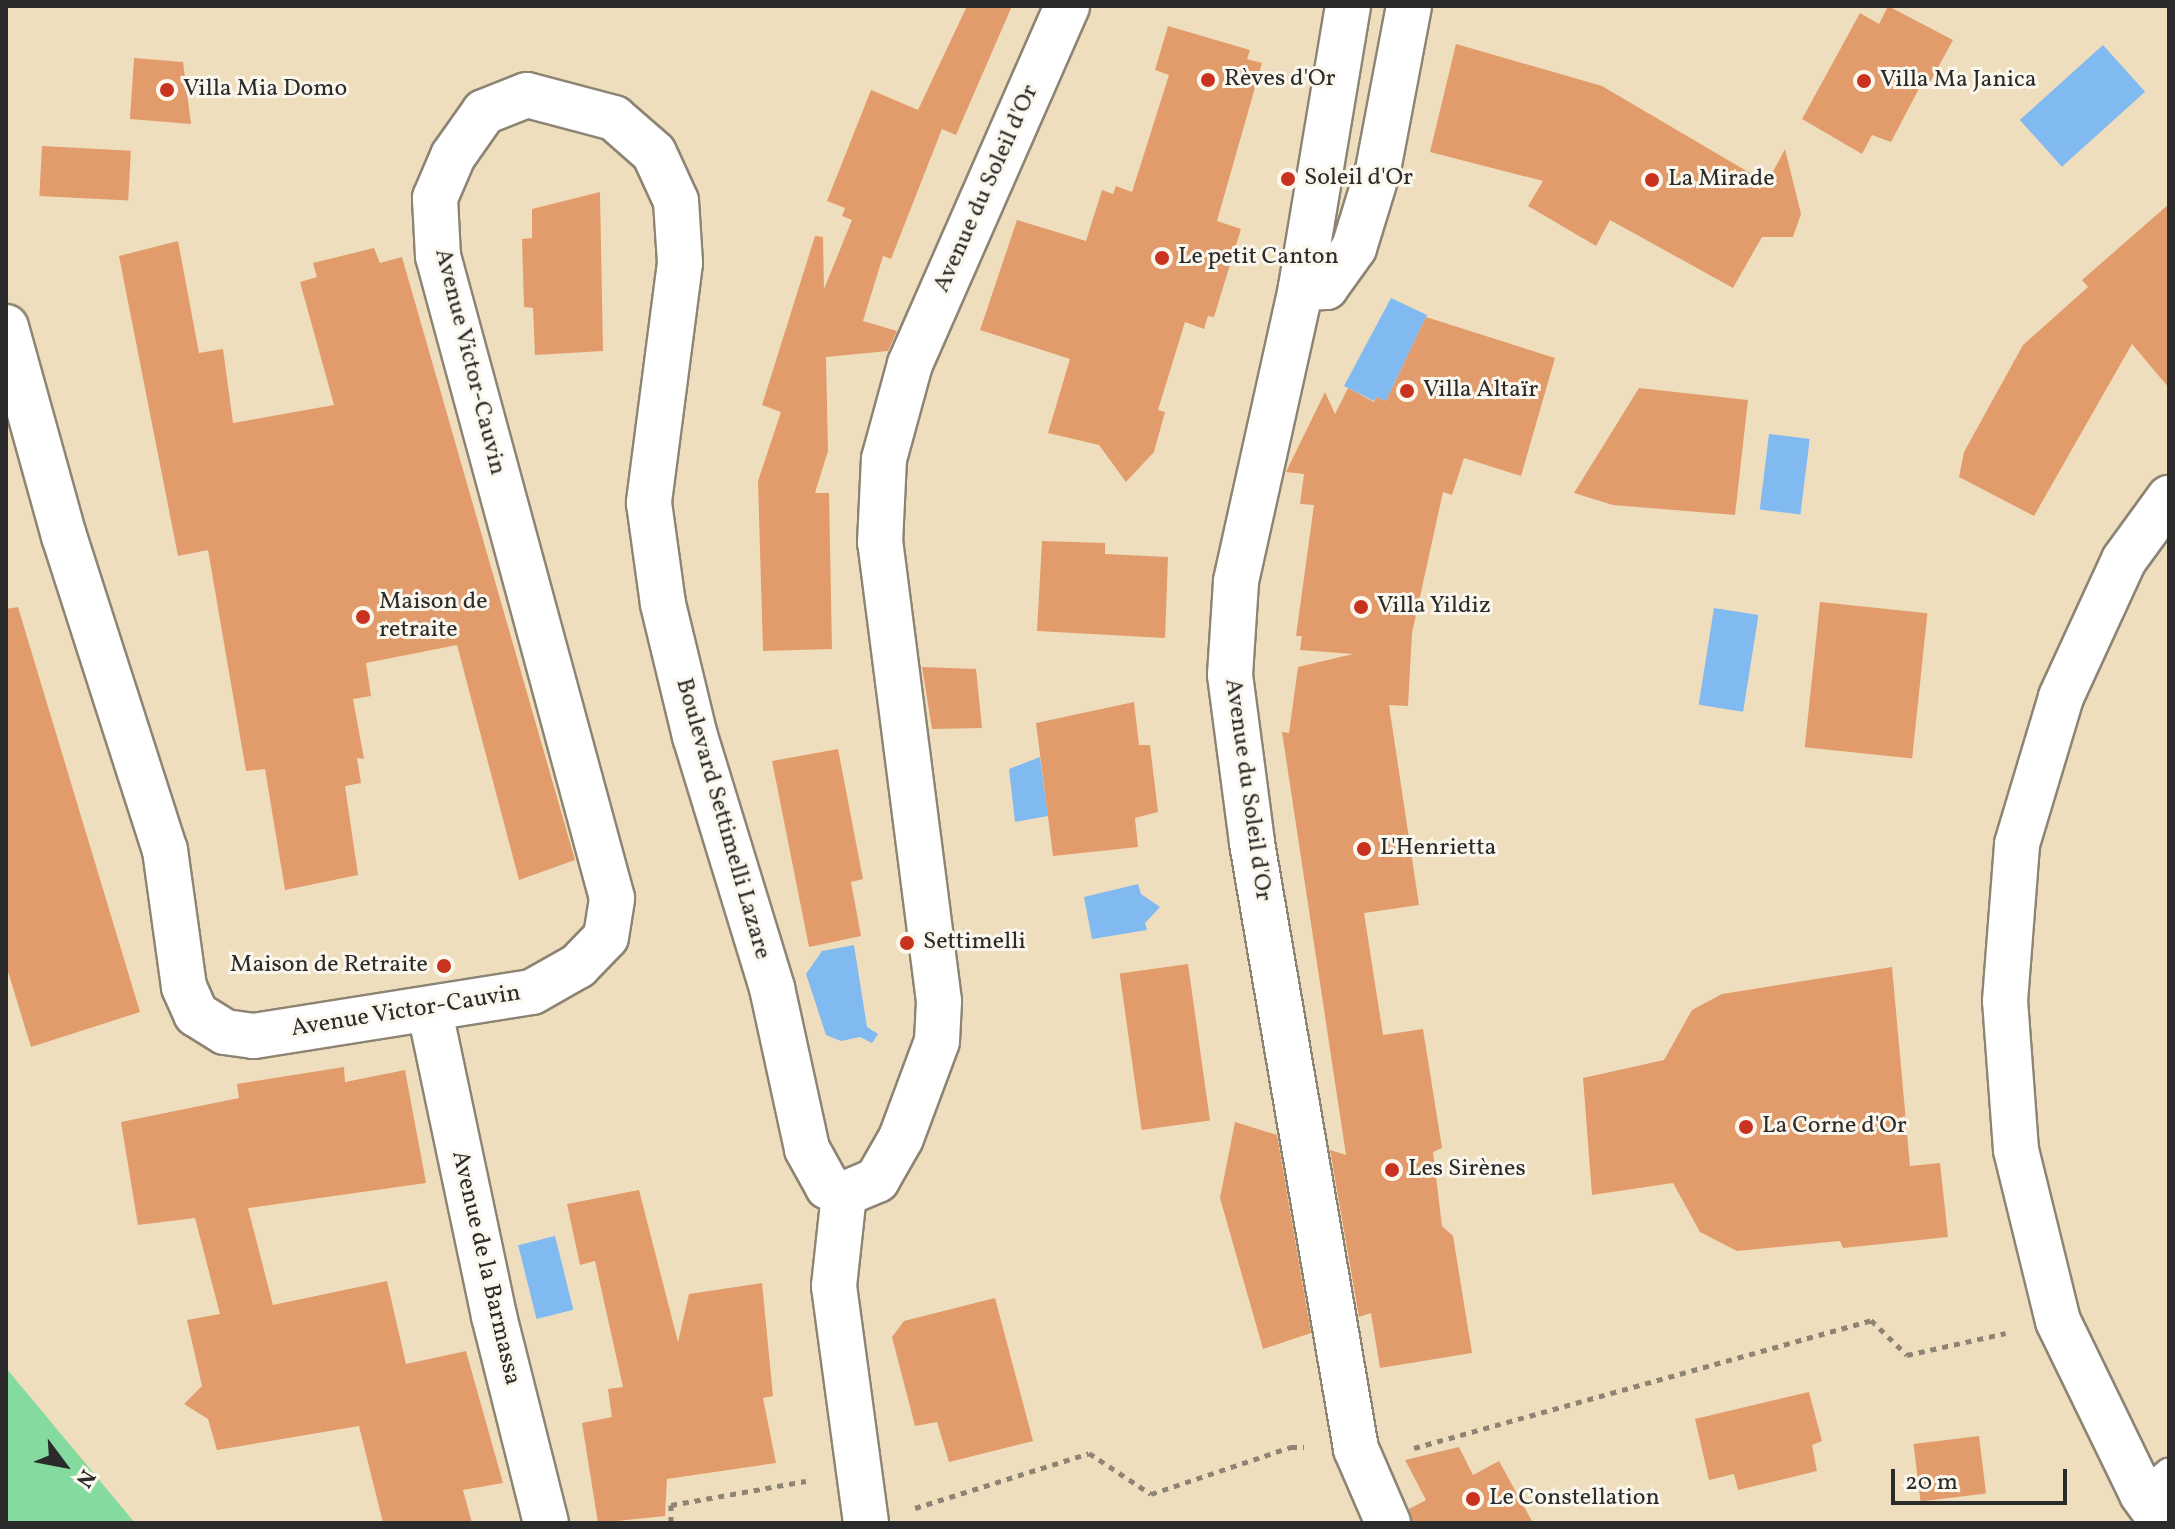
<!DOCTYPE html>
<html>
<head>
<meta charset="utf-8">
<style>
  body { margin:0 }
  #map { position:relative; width:2175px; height:1529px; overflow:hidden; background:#efdebd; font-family:Vollkorn,serif }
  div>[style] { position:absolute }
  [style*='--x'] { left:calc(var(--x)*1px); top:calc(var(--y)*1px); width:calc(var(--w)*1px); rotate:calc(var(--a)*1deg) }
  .green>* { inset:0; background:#85db9f }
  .water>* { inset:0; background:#81b9f1; transform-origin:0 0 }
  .building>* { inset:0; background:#e29c6c; transform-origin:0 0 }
  .path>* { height:5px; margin-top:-2.5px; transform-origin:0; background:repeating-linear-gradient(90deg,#8d8474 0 6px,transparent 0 12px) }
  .roads { filter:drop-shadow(2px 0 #8d8474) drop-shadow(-2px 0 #8d8474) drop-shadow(0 2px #8d8474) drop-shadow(0 -2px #8d8474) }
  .service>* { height:26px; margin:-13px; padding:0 13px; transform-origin:13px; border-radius:13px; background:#fff }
  .minor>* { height:44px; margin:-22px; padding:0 22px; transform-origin:22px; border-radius:22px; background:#fff }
  .primary>* { height:44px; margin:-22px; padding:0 22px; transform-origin:22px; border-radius:22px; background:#fff }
  .dots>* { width:22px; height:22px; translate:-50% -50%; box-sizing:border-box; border:4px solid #fbf7ec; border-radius:50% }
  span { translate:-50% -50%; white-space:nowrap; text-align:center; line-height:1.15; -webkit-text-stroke:6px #fbf7ec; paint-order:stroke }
  .poi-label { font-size:24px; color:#2b2b2b }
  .left { translate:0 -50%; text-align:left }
  .right { translate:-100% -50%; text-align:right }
  .street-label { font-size:24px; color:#2b2b2b }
  .frame { position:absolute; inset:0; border:8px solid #2b2b2b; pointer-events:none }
  .north { position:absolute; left:24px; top:1425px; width:80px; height:80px; -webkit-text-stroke:6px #fbf7ec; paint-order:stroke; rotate:122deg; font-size:22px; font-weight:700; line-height:32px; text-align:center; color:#2b2b2b }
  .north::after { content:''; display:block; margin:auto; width:28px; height:36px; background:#2b2b2b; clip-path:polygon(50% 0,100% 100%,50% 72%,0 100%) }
  .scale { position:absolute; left:1891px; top:1469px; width:176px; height:36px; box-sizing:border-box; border:4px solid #2b2b2b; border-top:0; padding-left:10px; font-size:24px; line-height:28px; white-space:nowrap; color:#2b2b2b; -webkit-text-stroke:6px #fbf7ec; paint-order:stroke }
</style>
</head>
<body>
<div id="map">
  <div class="green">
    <div style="clip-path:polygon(6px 1368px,135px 1523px,6px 1523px)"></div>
  </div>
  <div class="water">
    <div style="left:2103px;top:45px;width:63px;height:112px;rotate:48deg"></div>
    <div style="clip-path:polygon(1391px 298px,1427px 315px,1386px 401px,1376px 397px,1374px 401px,1344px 386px)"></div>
    <div style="left:1769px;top:434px;width:41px;height:76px;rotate:7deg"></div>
    <div style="left:1714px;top:608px;width:45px;height:98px;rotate:9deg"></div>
    <div style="clip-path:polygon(1040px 757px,1048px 816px,1015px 822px,1009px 769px)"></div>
    <div style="clip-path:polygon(1138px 884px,1141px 894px,1160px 907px,1145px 923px,1147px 930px,1092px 939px,1084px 897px)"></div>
    <div style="clip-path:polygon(854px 945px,867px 1027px,878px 1034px,872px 1043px,860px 1037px,841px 1041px,826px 1035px,806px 974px,822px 951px)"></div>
    <div style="left:555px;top:1236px;width:76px;height:38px;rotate:76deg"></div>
  </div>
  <div class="building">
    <div style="clip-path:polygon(967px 6px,1012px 6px,956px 135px,942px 129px,891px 259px,883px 256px,863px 321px,897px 331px,888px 351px,826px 357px,828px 451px,815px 493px,829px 493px,832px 649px,763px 651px,758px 481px,781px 412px,762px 405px,815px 236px,823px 237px,824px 289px,852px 220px,842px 216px,845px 208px,827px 201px,871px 90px,918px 110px)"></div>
    <div style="clip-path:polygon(1888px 6px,1953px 40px,1928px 86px,1922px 83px,1891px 142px,1872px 135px,1862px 154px,1802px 119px,1860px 13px,1879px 24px)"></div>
    <div style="clip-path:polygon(1168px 26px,1250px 50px,1247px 59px,1262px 63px,1217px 221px,1241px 229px,1214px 317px,1208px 316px,1204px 329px,1185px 322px,1158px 410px,1165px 412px,1154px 452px,1126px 482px,1099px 445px,1048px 433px,1070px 359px,980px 330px,1017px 220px,1086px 241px,1102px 190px,1113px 194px,1116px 186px,1132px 192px,1169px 75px,1155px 70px)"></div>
    <div style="clip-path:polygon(1456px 44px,1602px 86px,1767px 183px,1785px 149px,1801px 214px,1793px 237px,1762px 237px,1733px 288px,1610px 220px,1596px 246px,1528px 206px,1543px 181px,1430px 152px)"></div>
    <div style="clip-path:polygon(134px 58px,183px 62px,191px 124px,130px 119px)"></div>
    <div style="left:42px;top:146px;width:89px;height:50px;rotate:3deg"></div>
    <div style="clip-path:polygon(600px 192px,603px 351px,535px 355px,533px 308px,524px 307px,522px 239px,532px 238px,532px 209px)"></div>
    <div style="clip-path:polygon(2169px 204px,2169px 388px,2132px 344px,2034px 516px,1959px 477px,1964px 452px,2023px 345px,2088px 287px,2082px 280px)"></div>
    <div style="clip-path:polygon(178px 241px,199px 353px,223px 349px,233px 423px,334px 405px,300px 282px,317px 277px,313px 263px,374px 248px,380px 263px,402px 257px,575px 860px,519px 880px,457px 645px,366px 663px,371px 696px,353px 699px,364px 759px,357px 758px,361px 783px,345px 786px,358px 875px,285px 890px,265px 769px,246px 771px,208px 550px,178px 556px,119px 256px)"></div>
    <div style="clip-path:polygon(1426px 317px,1555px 358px,1521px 476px,1464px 458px,1452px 495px,1443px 492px,1412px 633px,1408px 706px,1389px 705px,1419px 905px,1364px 913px,1383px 1035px,1423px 1029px,1442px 1148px,1433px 1152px,1442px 1226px,1453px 1236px,1472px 1353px,1380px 1368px,1371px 1313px,1359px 1317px,1330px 1150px,1346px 1155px,1282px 732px,1289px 733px,1298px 667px,1353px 654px,1300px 650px,1302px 636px,1296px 636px,1314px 505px,1300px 504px,1304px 474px,1286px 472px,1325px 392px,1335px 414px,1348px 388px,1374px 402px,1376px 397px,1386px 401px)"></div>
    <div style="clip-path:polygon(1639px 388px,1748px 400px,1735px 515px,1613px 505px,1574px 493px)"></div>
    <div style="clip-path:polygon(1042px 541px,1105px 543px,1105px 554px,1168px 557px,1165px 638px,1037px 631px)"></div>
    <div style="left:1820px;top:602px;width:108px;height:146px;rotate:6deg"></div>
    <div style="clip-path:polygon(18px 607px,140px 1012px,31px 1047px,6px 965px,6px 609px)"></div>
    <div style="clip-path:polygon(922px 667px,976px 669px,982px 728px,932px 729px)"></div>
    <div style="clip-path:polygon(1134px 702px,1139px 745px,1150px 745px,1158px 812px,1135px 818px,1138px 847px,1053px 856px,1036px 723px)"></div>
    <div style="clip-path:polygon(838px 749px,863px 879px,851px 882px,861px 936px,809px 947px,772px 761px)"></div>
    <div style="left:1188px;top:964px;width:158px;height:69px;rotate:82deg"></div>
    <div style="clip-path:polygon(1892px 967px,1910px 1166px,1940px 1163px,1948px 1237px,1843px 1248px,1840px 1241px,1737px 1251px,1700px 1232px,1673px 1183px,1592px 1195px,1583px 1078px,1664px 1060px,1692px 1010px,1722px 994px)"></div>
    <div style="clip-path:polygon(344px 1067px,345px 1082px,405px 1070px,426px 1183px,248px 1208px,273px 1305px,387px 1281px,406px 1364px,466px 1351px,503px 1483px,463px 1490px,472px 1523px,383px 1523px,359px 1426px,217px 1450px,208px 1419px,184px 1404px,202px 1386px,187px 1320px,220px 1314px,195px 1218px,138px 1225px,121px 1122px,239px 1098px,237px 1084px)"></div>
    <div style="clip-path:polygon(1235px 1122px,1277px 1135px,1311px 1333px,1263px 1349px,1220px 1198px)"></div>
    <div style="clip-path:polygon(639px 1190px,678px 1342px,689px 1294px,762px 1283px,773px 1396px,763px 1398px,776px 1463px,667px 1479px,665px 1516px,598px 1523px,582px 1423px,612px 1417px,608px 1389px,623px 1387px,595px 1261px,580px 1265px,567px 1204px)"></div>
    <div style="clip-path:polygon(995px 1298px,1033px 1441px,949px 1462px,937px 1422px,915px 1426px,892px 1337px,904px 1321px)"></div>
    <div style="clip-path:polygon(1809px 1392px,1822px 1441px,1812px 1445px,1817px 1471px,1738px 1490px,1734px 1474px,1709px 1480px,1695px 1419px)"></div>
    <div style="left:1979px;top:1436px;width:58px;height:66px;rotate:83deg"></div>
    <div style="clip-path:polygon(1459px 1447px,1473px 1475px,1499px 1461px,1533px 1523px,1413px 1523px,1409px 1509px,1426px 1500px,1405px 1460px)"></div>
  </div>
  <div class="path">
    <div style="--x:1414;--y:1448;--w:475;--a:-15.6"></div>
    <div style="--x:1871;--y:1320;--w:50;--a:44.2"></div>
    <div style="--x:1907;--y:1355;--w:101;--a:-12.5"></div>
    <div style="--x:915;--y:1508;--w:182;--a:-17.5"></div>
    <div style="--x:1089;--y:1453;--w:74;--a:33.5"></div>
    <div style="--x:1151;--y:1494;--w:148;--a:-18.6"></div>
    <div style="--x:1291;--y:1447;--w:13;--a:0"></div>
    <div style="--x:671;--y:1523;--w:18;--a:-90"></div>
    <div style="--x:671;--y:1505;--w:137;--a:-10.1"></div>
  </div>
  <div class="roads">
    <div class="service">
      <div style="--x:2142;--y:1494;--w:35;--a:-40"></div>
    </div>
    <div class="minor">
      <div style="--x:1348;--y:6;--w:286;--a:99.5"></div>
      <div style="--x:1301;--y:288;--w:301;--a:102.5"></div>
      <div style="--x:1236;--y:582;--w:93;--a:93.7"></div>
      <div style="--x:1230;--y:675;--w:169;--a:82.5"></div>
      <div style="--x:1252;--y:843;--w:615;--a:80.26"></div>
      <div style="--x:1356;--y:1449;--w:81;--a:66.6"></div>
      <div style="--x:1301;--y:288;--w:25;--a:-2"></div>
      <div style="--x:1326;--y:287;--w:48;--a:-54.3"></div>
      <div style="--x:1354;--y:248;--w:82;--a:-72.9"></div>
      <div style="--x:1378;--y:170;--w:167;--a:-79.3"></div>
      <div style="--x:6;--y:327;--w:217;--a:74.5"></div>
      <div style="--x:64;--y:536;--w:330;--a:72.2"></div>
      <div style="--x:165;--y:850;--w:138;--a:82.1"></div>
      <div style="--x:184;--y:987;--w:30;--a:66"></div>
      <div style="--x:196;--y:1014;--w:34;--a:32"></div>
      <div style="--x:225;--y:1032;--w:29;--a:8"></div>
      <div style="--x:254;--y:1036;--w:281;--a:-9"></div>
      <div style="--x:532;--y:992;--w:53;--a:-29.5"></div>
      <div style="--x:578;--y:966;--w:40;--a:-46"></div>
      <div style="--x:606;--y:937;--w:39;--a:-81"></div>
      <div style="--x:612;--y:898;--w:665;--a:-105.16"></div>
      <div style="--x:438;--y:256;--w:58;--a:-93"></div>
      <div style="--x:435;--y:198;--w:46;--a:-66.8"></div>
      <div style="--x:453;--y:156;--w:54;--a:-54.8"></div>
      <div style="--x:484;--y:112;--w:46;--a:-21.6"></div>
      <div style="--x:527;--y:95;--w:90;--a:14.8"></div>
      <div style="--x:614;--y:118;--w:53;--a:41.2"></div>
      <div style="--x:654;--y:153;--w:53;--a:65.4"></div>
      <div style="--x:676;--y:201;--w:62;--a:86.3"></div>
      <div style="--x:680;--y:263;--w:242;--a:97.4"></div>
      <div style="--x:649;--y:503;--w:102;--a:82.1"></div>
      <div style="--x:663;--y:604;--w:136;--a:76.4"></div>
      <div style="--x:695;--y:736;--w:264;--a:73"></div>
      <div style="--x:772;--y:988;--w:165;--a:77.7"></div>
      <div style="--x:807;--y:1149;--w:43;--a:61.1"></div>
      <div style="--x:828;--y:1187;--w:17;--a:24"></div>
      <div style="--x:430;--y:1012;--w:311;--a:78.1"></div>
      <div style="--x:494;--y:1316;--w:213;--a:75.9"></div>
      <div style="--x:844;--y:1194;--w:36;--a:-23"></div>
      <div style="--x:877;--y:1180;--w:48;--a:-60.3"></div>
      <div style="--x:901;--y:1138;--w:103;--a:-69.6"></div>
      <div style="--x:937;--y:1041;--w:40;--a:-87.1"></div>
      <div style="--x:939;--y:1001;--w:462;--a:-97.3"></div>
      <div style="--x:880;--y:543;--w:84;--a:-87.3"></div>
      <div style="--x:884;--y:459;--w:98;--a:-74.7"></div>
      <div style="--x:910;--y:364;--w:391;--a:-66.3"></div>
      <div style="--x:844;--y:1194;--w:93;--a:96.2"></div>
      <div style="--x:834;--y:1286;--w:239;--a:82.3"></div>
    </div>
    <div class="primary">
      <div style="--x:2163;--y:1523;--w:36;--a:-126"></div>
      <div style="--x:2142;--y:1494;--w:192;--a:-115.9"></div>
      <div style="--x:2058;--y:1321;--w:176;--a:-103.8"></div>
      <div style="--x:2016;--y:1150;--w:149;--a:-94.2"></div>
      <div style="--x:2005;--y:1001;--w:157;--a:-85.6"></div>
      <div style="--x:2017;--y:844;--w:153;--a:-73.3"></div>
      <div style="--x:2061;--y:697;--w:151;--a:-65.3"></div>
      <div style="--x:2124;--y:560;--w:77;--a:-54"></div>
    </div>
  </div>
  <div class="dots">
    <div style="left:1208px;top:80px;background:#c8321e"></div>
    <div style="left:1864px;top:81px;background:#c8321e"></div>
    <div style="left:167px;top:90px;background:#c8321e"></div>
    <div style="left:1288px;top:179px;background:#c8321e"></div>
    <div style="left:1652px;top:180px;background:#c8321e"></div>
    <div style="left:1162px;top:258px;background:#c8321e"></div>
    <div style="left:1407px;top:391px;background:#c8321e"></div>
    <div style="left:1361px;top:607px;background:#c8321e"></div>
    <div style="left:363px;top:617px;background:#c8321e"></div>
    <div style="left:1364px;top:849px;background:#c8321e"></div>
    <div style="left:907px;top:943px;background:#c8321e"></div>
    <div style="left:444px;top:966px;background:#c8321e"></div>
    <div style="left:1746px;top:1127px;background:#c8321e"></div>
    <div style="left:1392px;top:1170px;background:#c8321e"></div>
    <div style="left:1473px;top:1499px;background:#c8321e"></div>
  </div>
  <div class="poi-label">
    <span class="left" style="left:1224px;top:80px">Rèves d'Or</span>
    <span class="left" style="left:1880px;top:81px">Villa Ma Janica</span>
    <span class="left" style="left:183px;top:90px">Villa Mia Domo</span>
    <span class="left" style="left:1304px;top:179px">Soleil d'Or</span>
    <span class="left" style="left:1668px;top:180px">La Mirade</span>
    <span class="left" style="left:1178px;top:258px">Le petit Canton</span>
    <span class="left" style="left:1423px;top:391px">Villa Altaïr</span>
    <span class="left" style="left:379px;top:617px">Maison de<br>retraite</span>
    <span class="left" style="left:1377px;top:607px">Villa Yildiz</span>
    <span class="left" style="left:1380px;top:849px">L'Henrietta</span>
    <span class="left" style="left:923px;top:943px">Settimelli</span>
    <span class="right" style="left:428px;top:966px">Maison de Retraite</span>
    <span class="left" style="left:1762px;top:1127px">La Corne d'Or</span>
    <span class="left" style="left:1408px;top:1170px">Les Sirènes</span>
    <span class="left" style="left:1489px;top:1499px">Le Constellation</span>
  </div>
  <div class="street-label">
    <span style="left:987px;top:189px;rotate:-66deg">Avenue du Soleil d'Or</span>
    <span style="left:469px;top:362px;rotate:76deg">Avenue Victor-Cauvin</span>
    <span style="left:1247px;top:790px;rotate:82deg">Avenue du Soleil d'Or</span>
    <span style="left:722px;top:819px;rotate:74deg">Boulevard Settimelli Lazare</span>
    <span style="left:406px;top:1012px;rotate:-9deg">Avenue Victor-Cauvin</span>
    <span style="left:485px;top:1268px;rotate:77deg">Avenue de la Barmassa</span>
  </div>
  <div class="frame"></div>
  <div class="north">N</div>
  <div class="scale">20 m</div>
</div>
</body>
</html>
